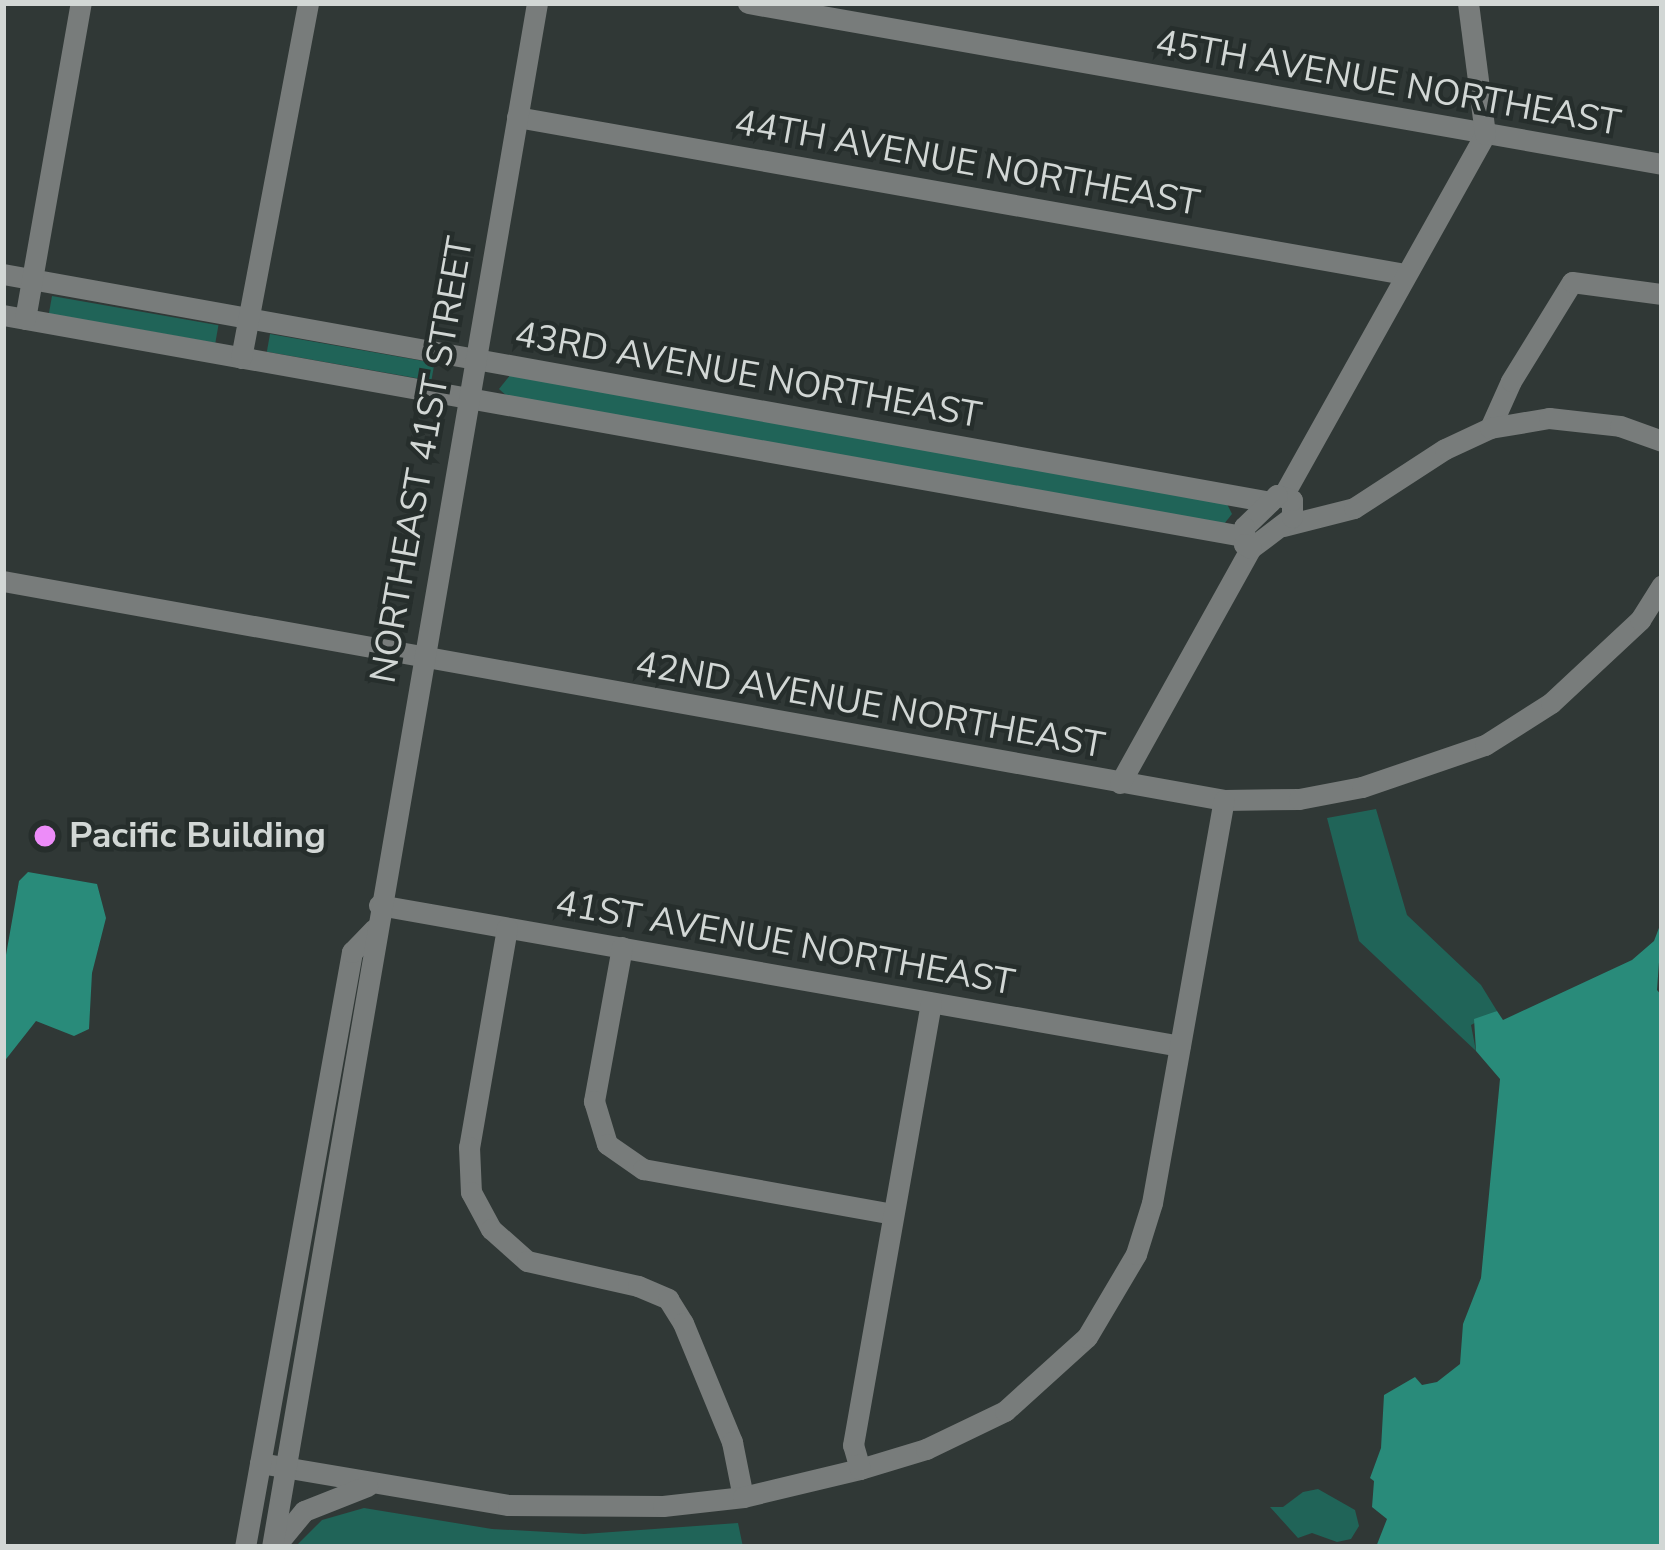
<!DOCTYPE html>
<html>
<head>
<meta charset="utf-8">
<style>
  body { margin:0 }
  #map { position:relative; width:1665px; height:1550px; overflow:hidden; background:#303836; font-family:"Nunito Sans",sans-serif }
  div>[style] { position:absolute }
  [style*='--x'] { left:calc(var(--x)*1px); top:calc(var(--y)*1px); width:calc(var(--w)*1px); rotate:calc(var(--a)*1deg) }
  .green>* { inset:0; background:#206458; transform-origin:0 0 }
  .water>* { inset:0; background:#298b7a }
  .minor>* { height:21px; margin:-10.5px; padding:0 10.5px; transform-origin:10.5px; border-radius:10.5px; background:#787c7b }
  .dots>* { width:33px; height:33px; translate:-50% -50%; box-sizing:border-box; border:6px solid #262e2c; border-radius:50% }
  span { translate:-50% -50%; white-space:nowrap; text-align:center; line-height:1.15; -webkit-text-stroke:9px #262e2c; paint-order:stroke }
  .street-label { font-size:36px; color:#d2d7d5 }
  .poi-label { font-size:36px; color:#d2d7d5; font-weight:700 }
  .left { translate:0 -50%; text-align:left }
  .frame { position:absolute; inset:0; border:6px solid #d2d7d5; pointer-events:none }
</style>
</head>
<body>
<div id="map">
  <div class="green">
    <div style="left:52px;top:296px;width:169px;height:18px;rotate:10deg"></div>
    <div style="left:270px;top:334px;width:167px;height:18px;rotate:10deg"></div>
    <div style="clip-path:polygon(511px 374px,1226px 502px,1232px 514px,1224px 524px,508px 397px,499px 389px)"></div>
    <div style="clip-path:polygon(1376px 809px,1407px 915px,1481px 985px,1497px 1011px,1471px 1025px,1476px 1051px,1359px 941px,1327px 818px)"></div>
    <div style="clip-path:polygon(1318px 1489px,1355px 1510px,1359px 1526px,1351px 1539px,1337px 1542px,1312px 1533px,1298px 1538px,1270px 1507px,1283px 1507px,1303px 1492px)"></div>
    <div style="clip-path:polygon(364px 1508px,492px 1529px,584px 1534px,738px 1523px,743px 1547px,295px 1547px,322px 1520px)"></div>
  </div>
  <div class="water">
    <div style="clip-path:polygon(28px 872px,97px 884px,106px 918px,92px 973px,89px 1029px,74px 1036px,36px 1021px,3px 1063px,3px 972px,19px 881px)"></div>
    <div style="clip-path:polygon(1662px 920px,1657px 990px,1662px 996px,1662px 1547px,1376px 1547px,1387px 1519px,1372px 1507px,1374px 1481px,1370px 1478px,1381px 1448px,1384px 1395px,1415px 1377px,1422px 1385px,1437px 1382px,1460px 1364px,1463px 1324px,1481px 1278px,1500px 1079px,1476px 1051px,1474px 1019px,1497px 1011px,1503px 1020px,1632px 960px,1654px 941px)"></div>
  </div>
  <div class="minor">
    <div style="--x:748;--y:3;--w:928;--a:9.99"></div>
    <div style="--x:517;--y:117;--w:902;--a:10.03"></div>
    <div style="--x:3;--y:274;--w:1287;--a:10.2"></div>
    <div style="--x:3;--y:315;--w:1259;--a:10.11"></div>
    <div style="--x:25;--y:319;--w:321;--a:-80"></div>
    <div style="--x:241;--y:358;--w:361;--a:-79.3"></div>
    <div style="--x:1490;--y:428;--w:51;--a:-65.9"></div>
    <div style="--x:1511;--y:381;--w:116;--a:-58.4"></div>
    <div style="--x:1572;--y:282;--w:91;--a:7.6"></div>
    <div style="--x:1284;--y:494;--w:412;--a:-60.8"></div>
    <div style="--x:1485;--y:134;--w:132;--a:-97.4"></div>
    <div style="--x:1283;--y:526;--w:73;--a:-14.2"></div>
    <div style="--x:1354;--y:508;--w:108;--a:-33"></div>
    <div style="--x:1445;--y:449;--w:50;--a:-25"></div>
    <div style="--x:1490;--y:428;--w:60;--a:-9.6"></div>
    <div style="--x:1549;--y:418;--w:71;--a:6.4"></div>
    <div style="--x:1620;--y:426;--w:45;--a:19.7"></div>
    <div style="--x:3;--y:581;--w:1240;--a:10.17"></div>
    <div style="--x:1224;--y:800;--w:75;--a:-0.8"></div>
    <div style="--x:1299;--y:799;--w:64;--a:-10.8"></div>
    <div style="--x:1362;--y:787;--w:130;--a:-18.9"></div>
    <div style="--x:1485;--y:745;--w:78;--a:-32.5"></div>
    <div style="--x:1551;--y:703;--w:122;--a:-43"></div>
    <div style="--x:1640;--y:620;--w:41;--a:-57.8"></div>
    <div style="--x:1120;--y:783;--w:269;--a:-60.9"></div>
    <div style="--x:1251;--y:548;--w:51;--a:-37.1"></div>
    <div style="--x:1292;--y:517;--w:17;--a:-90"></div>
    <div style="--x:1292;--y:500;--w:16;--a:-162"></div>
    <div style="--x:1277;--y:495;--w:46;--a:135.9"></div>
    <div style="--x:1244;--y:527;--w:17;--a:90"></div>
    <div style="--x:1244;--y:544;--w:8;--a:30"></div>
    <div style="--x:379;--y:905;--w:813;--a:9.98"></div>
    <div style="--x:507;--y:928;--w:222;--a:99.8"></div>
    <div style="--x:469;--y:1147;--w:45;--a:87.5"></div>
    <div style="--x:471;--y:1192;--w:42;--a:61.6"></div>
    <div style="--x:491;--y:1229;--w:48;--a:41.6"></div>
    <div style="--x:527;--y:1261;--w:114;--a:12.7"></div>
    <div style="--x:638;--y:1286;--w:33;--a:23"></div>
    <div style="--x:668;--y:1299;--w:28;--a:58"></div>
    <div style="--x:683;--y:1323;--w:129;--a:67.6"></div>
    <div style="--x:732;--y:1442;--w:56;--a:78.7"></div>
    <div style="--x:622;--y:947;--w:157;--a:100.3"></div>
    <div style="--x:594;--y:1101;--w:45;--a:73.2"></div>
    <div style="--x:607;--y:1144;--w:44;--a:34.8"></div>
    <div style="--x:643;--y:1169;--w:254;--a:10.2"></div>
    <div style="--x:260;--y:1463;--w:252;--a:9.6"></div>
    <div style="--x:508;--y:1505;--w:155;--a:0.4"></div>
    <div style="--x:663;--y:1506;--w:81;--a:-6.4"></div>
    <div style="--x:743;--y:1497;--w:120;--a:-13.5"></div>
    <div style="--x:860;--y:1469;--w:69;--a:-16.9"></div>
    <div style="--x:926;--y:1449;--w:88;--a:-25.7"></div>
    <div style="--x:1005;--y:1411;--w:110;--a:-42.1"></div>
    <div style="--x:1087;--y:1337;--w:96;--a:-59.4"></div>
    <div style="--x:1136;--y:1254;--w:53;--a:-72.6"></div>
    <div style="--x:1152;--y:1203;--w:409;--a:-79.9"></div>
    <div style="--x:860;--y:1469;--w:25;--a:-106"></div>
    <div style="--x:853;--y:1445;--w:449;--a:-80"></div>
    <div style="--x:276;--y:1545;--w:44;--a:-50.5"></div>
    <div style="--x:304;--y:1511;--w:68;--a:-21.6"></div>
    <div style="--x:245;--y:1547;--w:605;--a:-79.81"></div>
    <div style="--x:352;--y:952;--w:32;--a:-46"></div>
    <div style="--x:272;--y:1547;--w:1567;--a:-80.26"></div>
  </div>
  <div class="dots">
    <div style="left:45px;top:836px;background:#ed8cf9"></div>
  </div>
  <div class="street-label">
    <span style="left:1388px;top:83px;rotate:10deg">45TH AVENUE NORTHEAST</span>
    <span style="left:967px;top:163px;rotate:10deg">44TH AVENUE NORTHEAST</span>
    <span style="left:748px;top:375px;rotate:10deg">43RD AVENUE NORTHEAST</span>
    <span style="left:422px;top:460px;rotate:-80deg">NORTHEAST 41ST STREET</span>
    <span style="left:870px;top:705px;rotate:10deg">42ND AVENUE NORTHEAST</span>
    <span style="left:785px;top:943px;rotate:10deg">41ST AVENUE NORTHEAST</span>
  </div>
  <div class="poi-label">
    <span class="left" style="left:69px;top:836px">Pacific Building</span>
  </div>
  <div class="frame"></div>
</div>
</body>
</html>
